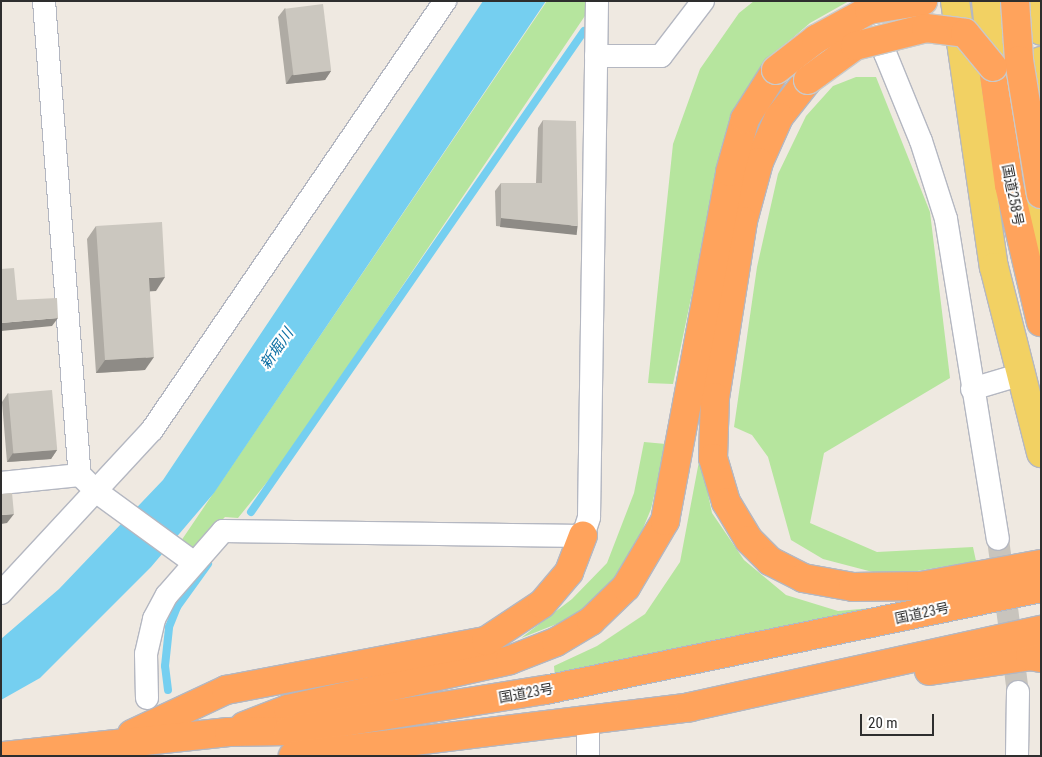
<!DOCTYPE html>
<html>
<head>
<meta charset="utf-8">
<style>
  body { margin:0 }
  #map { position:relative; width:1042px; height:757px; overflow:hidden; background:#efe9e1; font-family:"Roboto Condensed","Noto Sans JP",sans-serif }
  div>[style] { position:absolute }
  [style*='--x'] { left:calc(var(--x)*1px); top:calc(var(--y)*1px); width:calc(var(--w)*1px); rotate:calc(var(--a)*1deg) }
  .green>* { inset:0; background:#b6e59e }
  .water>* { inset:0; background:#75cff0 }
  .stream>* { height:8px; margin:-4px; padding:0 4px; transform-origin:4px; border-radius:4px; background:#75cff0 }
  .street-tunnel>* { height:22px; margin-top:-11px; transform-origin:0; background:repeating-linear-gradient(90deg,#c8c4bd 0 22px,transparent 0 33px) }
  .roads { filter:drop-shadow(1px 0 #b4b7c1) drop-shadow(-1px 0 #b4b7c1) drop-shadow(0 1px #b4b7c1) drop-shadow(0 -1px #b4b7c1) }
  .street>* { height:22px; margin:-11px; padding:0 11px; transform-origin:11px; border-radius:11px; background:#fff }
  .primary>* { height:28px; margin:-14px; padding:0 14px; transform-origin:14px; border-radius:14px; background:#f2d163 }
  .highway>* { height:28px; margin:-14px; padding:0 14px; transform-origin:14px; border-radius:14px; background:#ffa35c }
  .bridges { filter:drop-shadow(1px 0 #c9c9c9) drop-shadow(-1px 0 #c9c9c9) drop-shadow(0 1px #c9c9c9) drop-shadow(0 -1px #c9c9c9) }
  .highway-bridge>* { height:28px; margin:-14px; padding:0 14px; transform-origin:14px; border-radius:14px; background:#ffa35c }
  .wall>* { inset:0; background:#afaba4 }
  .shaded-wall>* { inset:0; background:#8e8b86; transform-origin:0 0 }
  .building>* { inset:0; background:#cbc7bf; transform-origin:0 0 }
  span { translate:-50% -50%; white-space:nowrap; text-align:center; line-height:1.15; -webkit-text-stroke:4px #fff; paint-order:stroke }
  .street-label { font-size:14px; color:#2e2e2e }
  .water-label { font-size:15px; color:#0d6fa3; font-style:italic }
  .frame { position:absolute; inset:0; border:2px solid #2e2e2e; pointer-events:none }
  .scale { position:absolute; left:860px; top:714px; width:74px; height:22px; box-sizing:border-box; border:2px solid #2e2e2e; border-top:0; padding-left:6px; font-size:15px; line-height:18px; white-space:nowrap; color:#2e2e2e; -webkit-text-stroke:4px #fff; paint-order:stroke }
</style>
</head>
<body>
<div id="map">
  <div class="green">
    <div style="clip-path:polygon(547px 1px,595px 1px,284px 461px,238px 518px,225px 517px,194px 549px,181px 541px)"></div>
    <div style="clip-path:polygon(754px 1px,849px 1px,810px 23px,767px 60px,726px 131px,673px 384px,648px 383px,673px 144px,700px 69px,739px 13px)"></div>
    <div style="clip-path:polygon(856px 77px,876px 77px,930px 212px,950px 378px,824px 453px,810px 523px,877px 552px,973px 547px,976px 561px,888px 576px,823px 559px,791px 540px,768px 457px,752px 435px,734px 427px,757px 267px,778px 174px,806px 116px,833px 86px)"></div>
    <div style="clip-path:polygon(644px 442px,666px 444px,651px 509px,630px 560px,604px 594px,567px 620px,521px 638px,572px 599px,607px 563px,634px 493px)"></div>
    <div style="clip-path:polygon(700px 456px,712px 513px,744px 560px,786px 595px,838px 611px,906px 605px,555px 678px,554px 666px,597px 646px,645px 614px,680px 562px)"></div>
  </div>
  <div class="water">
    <div style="clip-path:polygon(483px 1px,546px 1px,214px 493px,151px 567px,40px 678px,1px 700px,1px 639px,59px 589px,163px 480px)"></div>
  </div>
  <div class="stream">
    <div style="--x:251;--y:512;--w:585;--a:-55.3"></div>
    <div style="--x:168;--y:690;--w:24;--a:-97"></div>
    <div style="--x:165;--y:666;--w:39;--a:-84"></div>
    <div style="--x:169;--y:627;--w:22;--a:-68"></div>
    <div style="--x:177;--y:607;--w:53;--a:-54.2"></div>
  </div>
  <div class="street-tunnel">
    <div style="--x:998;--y:539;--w:154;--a:82.6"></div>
  </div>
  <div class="roads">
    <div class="street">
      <div style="--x:44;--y:1;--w:475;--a:85.7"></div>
      <div style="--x:874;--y:1;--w:53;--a:78.1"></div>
      <div style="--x:885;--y:53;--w:95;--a:67.8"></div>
      <div style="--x:921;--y:141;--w:82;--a:72.2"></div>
      <div style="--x:946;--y:219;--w:324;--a:80.8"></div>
      <div style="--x:596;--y:56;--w:65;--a:0"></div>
      <div style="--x:661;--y:56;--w:69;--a:-52.6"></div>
      <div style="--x:972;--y:389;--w:49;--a:-16.6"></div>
      <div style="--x:1;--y:483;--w:79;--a:-5.8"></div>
      <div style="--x:80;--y:475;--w:24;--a:45"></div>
      <div style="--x:97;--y:492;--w:119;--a:36.1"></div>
      <div style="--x:1;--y:593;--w:222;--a:-47.2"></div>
      <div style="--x:152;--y:430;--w:520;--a:-55.67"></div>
      <div style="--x:147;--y:698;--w:44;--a:-91.3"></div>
      <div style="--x:146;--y:654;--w:36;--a:-77"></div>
      <div style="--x:154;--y:619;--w:27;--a:-62"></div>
      <div style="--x:167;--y:595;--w:85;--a:-48.8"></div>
      <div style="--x:223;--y:531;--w:360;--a:0.8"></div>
      <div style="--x:583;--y:536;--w:20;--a:-72"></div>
      <div style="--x:589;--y:517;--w:516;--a:-89.11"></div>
      <div style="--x:588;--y:756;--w:34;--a:-90"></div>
      <div style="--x:1017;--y:756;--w:64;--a:-89.1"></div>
    </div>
    <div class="primary">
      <div style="--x:955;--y:1;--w:269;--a:81.7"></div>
      <div style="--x:994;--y:267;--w:192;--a:75.8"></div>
      <div style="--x:986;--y:1;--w:66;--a:83.9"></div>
      <div style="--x:1037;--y:1;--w:30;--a:82"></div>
      <div style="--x:1037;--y:124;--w:63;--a:-86.4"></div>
      <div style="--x:1038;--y:170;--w:117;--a:88.5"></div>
    </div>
    <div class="highway">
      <div style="--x:993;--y:67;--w:119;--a:82.3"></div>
      <div style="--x:1009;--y:185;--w:141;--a:76.9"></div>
      <div style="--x:808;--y:80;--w:47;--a:128.1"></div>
      <div style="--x:779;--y:117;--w:49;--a:114"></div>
      <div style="--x:759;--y:162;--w:61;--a:105.2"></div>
      <div style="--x:743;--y:221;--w:178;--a:99"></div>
      <div style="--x:715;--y:397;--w:61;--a:91.9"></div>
      <div style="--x:713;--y:458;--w:46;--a:73.5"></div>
      <div style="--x:726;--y:502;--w:44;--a:58.8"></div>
      <div style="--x:749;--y:540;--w:30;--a:45"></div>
      <div style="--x:770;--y:561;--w:37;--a:27"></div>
      <div style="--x:803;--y:578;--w:51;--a:10.2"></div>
      <div style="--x:853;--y:587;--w:68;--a:-0.8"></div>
      <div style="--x:921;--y:586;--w:122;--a:-10.4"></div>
      <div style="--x:929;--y:671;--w:102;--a:-8.4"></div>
      <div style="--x:1030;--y:656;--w:11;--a:10"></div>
      <div style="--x:244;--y:726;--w:47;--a:-21.1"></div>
      <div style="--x:288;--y:709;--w:227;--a:-12.4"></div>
      <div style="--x:510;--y:660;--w:49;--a:-21.4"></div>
      <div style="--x:556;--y:642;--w:41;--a:-31"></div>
      <div style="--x:591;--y:621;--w:49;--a:-44.2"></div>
      <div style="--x:626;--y:587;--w:77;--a:-59.4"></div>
      <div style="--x:665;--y:521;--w:355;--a:-79.4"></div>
      <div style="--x:730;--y:172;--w:55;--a:-74.2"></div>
      <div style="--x:745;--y:119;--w:58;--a:-57.7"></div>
      <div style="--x:132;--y:734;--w:104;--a:-25.1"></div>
      <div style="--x:226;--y:690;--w:265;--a:-10.7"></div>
      <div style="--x:486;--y:641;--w:67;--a:-33.5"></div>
      <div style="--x:542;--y:604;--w:42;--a:-49.8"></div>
      <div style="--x:569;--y:572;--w:39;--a:-69"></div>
      <div style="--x:4;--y:756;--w:226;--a:-6.1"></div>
      <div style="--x:229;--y:732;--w:59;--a:-1"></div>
      <div style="--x:288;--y:731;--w:260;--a:-9.1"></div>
      <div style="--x:545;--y:690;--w:506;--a:-11.62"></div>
      <div style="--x:293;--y:756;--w:400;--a:-7"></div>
      <div style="--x:690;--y:707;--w:359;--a:-12.4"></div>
    </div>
  </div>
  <div class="bridges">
    <div class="highway-bridge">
      <div style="--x:1015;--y:1;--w:59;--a:86.1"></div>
      <div style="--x:1019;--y:60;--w:136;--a:80.7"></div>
      <div style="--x:776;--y:70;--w:51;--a:-37.8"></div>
      <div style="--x:816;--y:39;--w:60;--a:-28.7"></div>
      <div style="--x:869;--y:10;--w:55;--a:-9.5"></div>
      <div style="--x:808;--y:80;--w:58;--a:-35.9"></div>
      <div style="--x:855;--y:46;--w:73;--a:-14.2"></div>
      <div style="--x:926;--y:28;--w:39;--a:7"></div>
      <div style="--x:965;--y:33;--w:44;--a:50.5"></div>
    </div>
  </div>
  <div class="wall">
    <div style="clip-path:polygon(285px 8px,331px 71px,325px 80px,286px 84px,278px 17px)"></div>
    <div style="clip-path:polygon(543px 120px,573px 234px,496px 226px,495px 191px,501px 183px,536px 183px,538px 128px)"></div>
    <div style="clip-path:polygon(96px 226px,156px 291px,150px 291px,145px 370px,96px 373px,87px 239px)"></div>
    <div style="clip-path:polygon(8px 393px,57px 450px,51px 459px,7px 462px,2px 402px)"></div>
  </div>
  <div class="shaded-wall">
    <div style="clip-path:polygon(331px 71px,325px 80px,286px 84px,292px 75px)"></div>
    <div style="left:501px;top:218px;width:77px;height:9px;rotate:6deg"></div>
    <div style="clip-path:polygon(165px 277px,156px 291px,140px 292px,149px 278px)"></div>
    <div style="clip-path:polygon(58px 318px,52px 326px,1px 331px,1px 323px)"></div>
    <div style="clip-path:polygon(154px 357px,145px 370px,96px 373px,105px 360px)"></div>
    <div style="clip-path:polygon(57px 450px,51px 459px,7px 462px,13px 453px)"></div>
    <div style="clip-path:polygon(14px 514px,7px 523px,1px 524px,1px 515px)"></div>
  </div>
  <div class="building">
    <div style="left:323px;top:4px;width:67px;height:38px;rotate:83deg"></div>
    <div style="clip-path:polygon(543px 120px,576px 121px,578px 226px,501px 218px,501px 183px,542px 183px)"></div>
    <div style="clip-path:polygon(162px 222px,165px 277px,149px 278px,154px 357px,105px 360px,96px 226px)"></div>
    <div style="clip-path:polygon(14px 268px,17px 300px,57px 298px,58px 318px,1px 323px,1px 269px)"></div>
    <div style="left:52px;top:390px;width:60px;height:44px;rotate:85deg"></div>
    <div style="clip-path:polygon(12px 493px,14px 514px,1px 515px,1px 494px)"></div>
  </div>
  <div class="street-label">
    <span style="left:1013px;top:195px;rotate:79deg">国道258号</span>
    <span style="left:922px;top:613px;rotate:-12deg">国道23号</span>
    <span style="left:526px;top:693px;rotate:-10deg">国道23号</span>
  </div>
  <div class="water-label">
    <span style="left:277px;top:349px;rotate:-55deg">新堀川</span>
  </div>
  <div class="frame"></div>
  <div class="scale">20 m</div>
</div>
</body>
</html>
